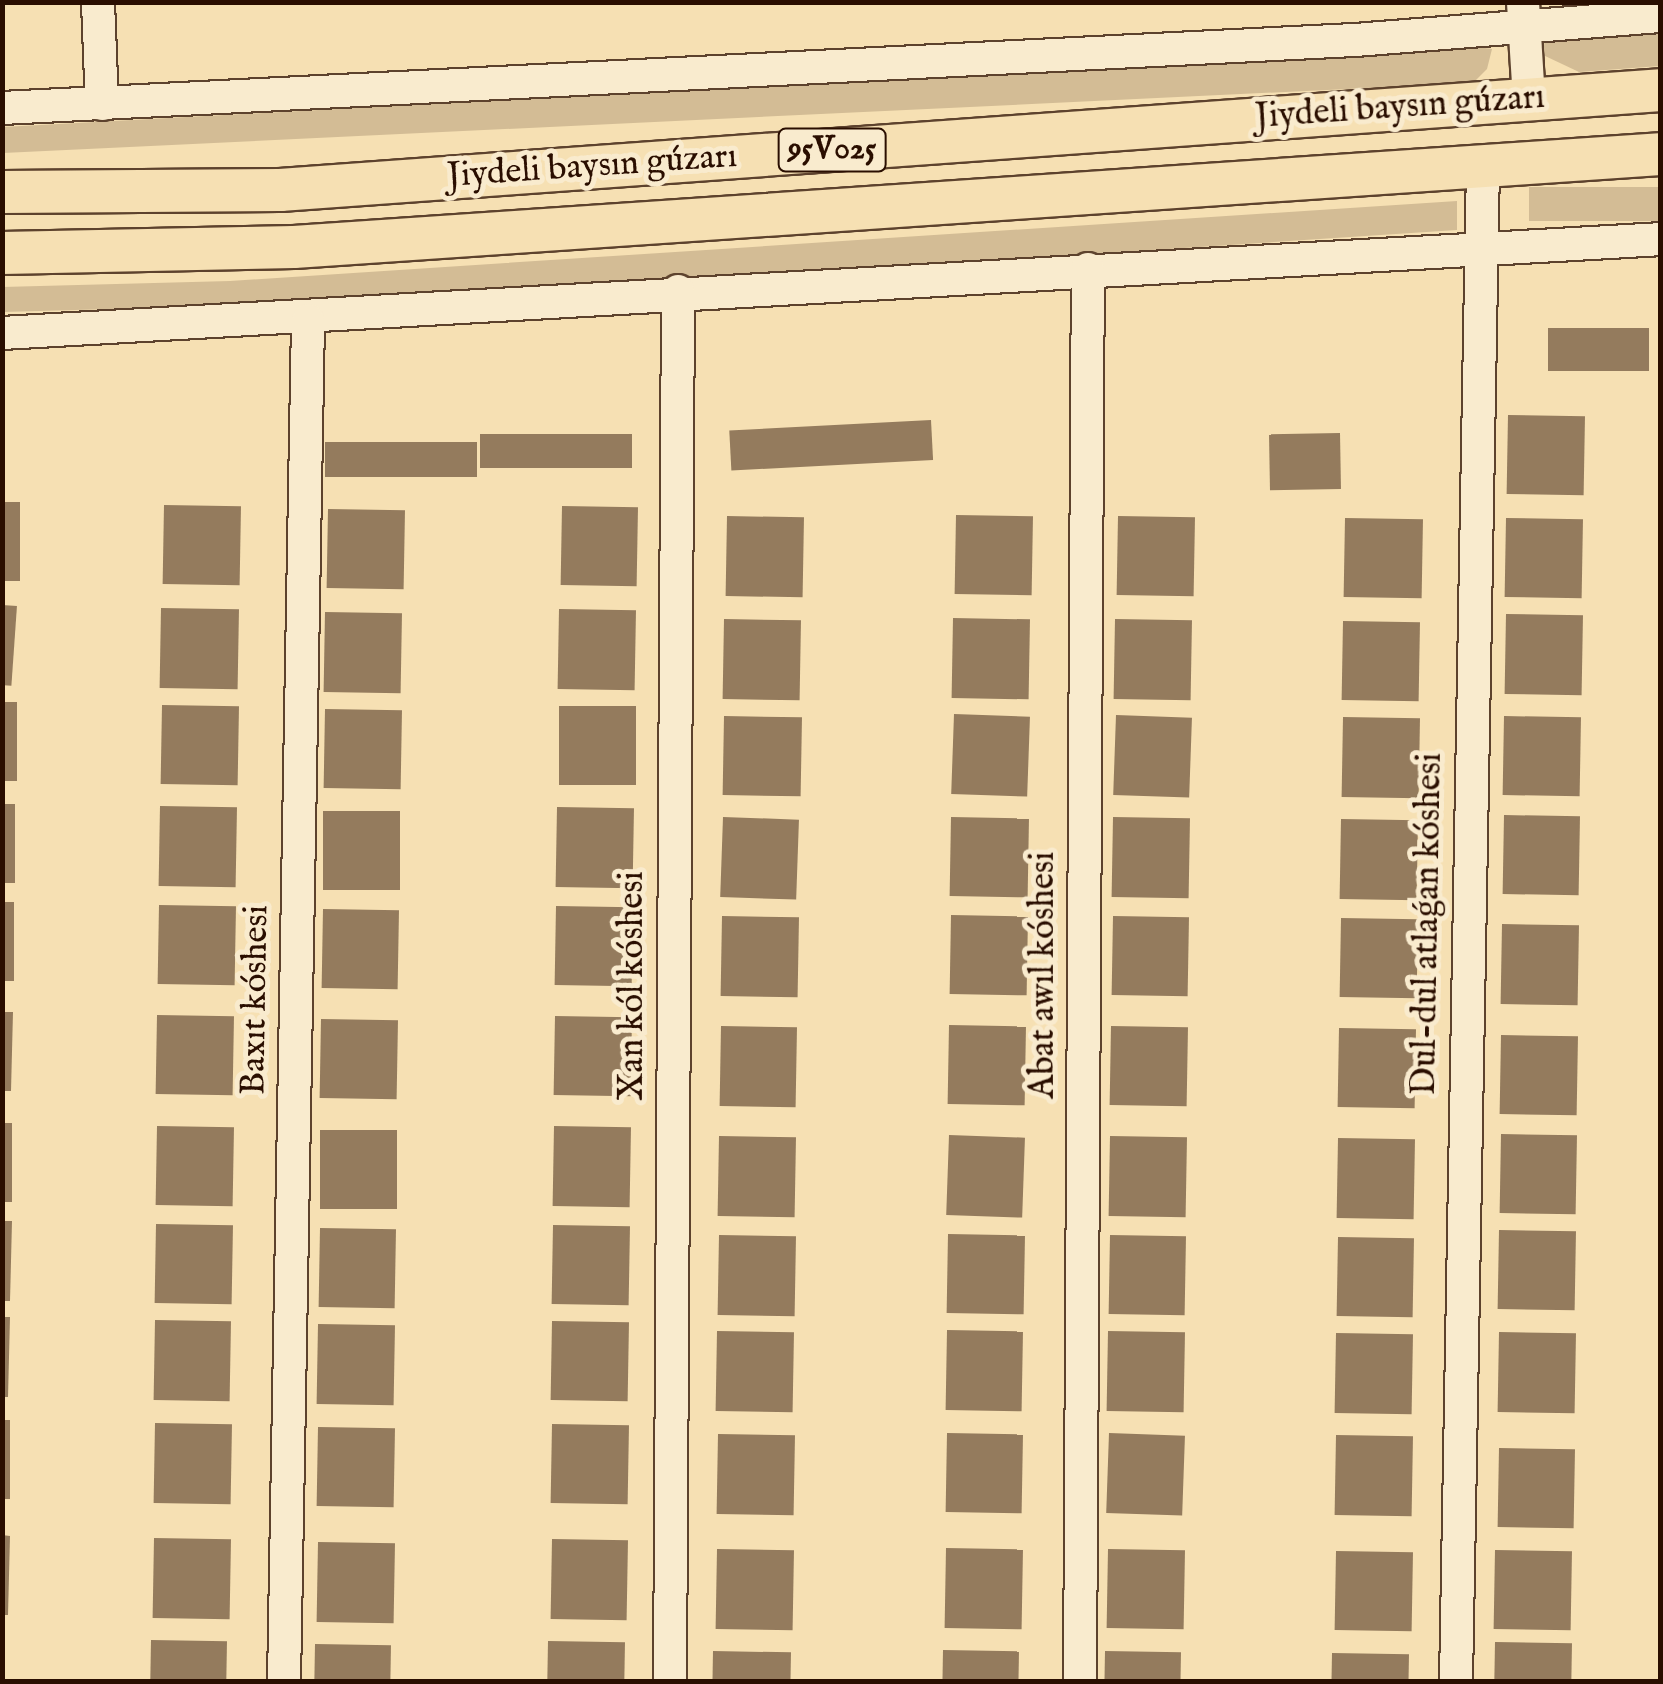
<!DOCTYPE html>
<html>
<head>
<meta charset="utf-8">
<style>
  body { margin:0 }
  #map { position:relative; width:1663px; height:1684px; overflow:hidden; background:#f6e0b3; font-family:"IM FELL English",serif }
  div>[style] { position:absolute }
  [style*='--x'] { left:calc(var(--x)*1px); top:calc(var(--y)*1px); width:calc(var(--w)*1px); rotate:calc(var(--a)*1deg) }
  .green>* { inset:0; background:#d3bc95; transform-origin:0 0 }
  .building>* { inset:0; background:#947b5d; transform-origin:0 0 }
  .roads { filter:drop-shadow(2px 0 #5d422d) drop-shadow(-2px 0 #5d422d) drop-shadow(0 2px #5d422d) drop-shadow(0 -2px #5d422d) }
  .minor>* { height:32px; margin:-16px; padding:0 16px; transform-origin:16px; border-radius:16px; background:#f9ebce }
  .major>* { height:42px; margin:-21px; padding:0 21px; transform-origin:21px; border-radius:21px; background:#f6e0b3 }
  span { translate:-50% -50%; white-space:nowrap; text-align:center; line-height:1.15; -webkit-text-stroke:10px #f9ebce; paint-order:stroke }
  .shield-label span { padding:2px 8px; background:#f9ebce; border:2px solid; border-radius:8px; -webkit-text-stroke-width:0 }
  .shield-label { font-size:32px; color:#2a0e00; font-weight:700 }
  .street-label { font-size:35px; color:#2a0e00 }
  .frame { position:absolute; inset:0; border:5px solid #2a0e00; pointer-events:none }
</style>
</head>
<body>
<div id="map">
  <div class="green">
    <div style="clip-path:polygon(1660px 29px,1660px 66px,1579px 72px,1543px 55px,1545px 38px)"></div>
    <div style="clip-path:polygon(1478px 47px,1492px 49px,1487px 69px,1473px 83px,3px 153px,3px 127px)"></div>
    <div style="left:1660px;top:187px;width:34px;height:131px;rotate:90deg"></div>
    <div style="clip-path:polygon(1457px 201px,1457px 230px,364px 302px,3px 312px,2px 287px,230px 281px)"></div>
  </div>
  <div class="building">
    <div style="left:1548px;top:328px;width:101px;height:43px"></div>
    <div style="left:1508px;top:415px;width:77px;height:79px;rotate:1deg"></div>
    <div style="left:931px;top:420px;width:40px;height:202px;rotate:87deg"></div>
    <div style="left:1340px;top:433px;width:56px;height:71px;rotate:89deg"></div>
    <div style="left:632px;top:434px;width:34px;height:152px;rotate:90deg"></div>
    <div style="left:477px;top:442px;width:35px;height:152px;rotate:90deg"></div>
    <div style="left:2px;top:502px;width:18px;height:79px"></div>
    <div style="left:164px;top:505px;width:77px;height:79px;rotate:1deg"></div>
    <div style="left:562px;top:506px;width:76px;height:79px;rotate:1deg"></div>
    <div style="left:328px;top:509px;width:77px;height:79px;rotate:1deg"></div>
    <div style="left:956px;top:515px;width:77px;height:79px;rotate:1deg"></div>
    <div style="left:727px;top:516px;width:77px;height:80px;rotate:1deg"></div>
    <div style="left:1118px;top:516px;width:77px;height:79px;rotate:1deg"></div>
    <div style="left:1345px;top:518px;width:78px;height:79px;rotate:1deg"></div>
    <div style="left:1506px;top:518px;width:77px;height:79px;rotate:1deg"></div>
    <div style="left:2px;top:605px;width:15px;height:80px;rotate:4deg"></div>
    <div style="left:161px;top:608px;width:78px;height:80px;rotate:1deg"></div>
    <div style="left:559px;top:609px;width:77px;height:80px;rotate:1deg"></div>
    <div style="left:325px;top:612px;width:77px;height:80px;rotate:1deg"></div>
    <div style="left:1506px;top:614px;width:77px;height:80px;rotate:1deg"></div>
    <div style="left:953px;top:618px;width:77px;height:80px;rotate:1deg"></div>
    <div style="left:724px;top:619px;width:77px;height:80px;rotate:1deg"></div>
    <div style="left:1115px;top:619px;width:77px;height:80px;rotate:1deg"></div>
    <div style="left:1343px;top:621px;width:77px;height:79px;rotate:1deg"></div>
    <div style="left:2px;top:702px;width:15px;height:79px"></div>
    <div style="left:162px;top:705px;width:77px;height:79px;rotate:1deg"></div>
    <div style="left:559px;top:706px;width:77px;height:79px"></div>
    <div style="left:325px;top:709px;width:77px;height:79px;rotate:1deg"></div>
    <div style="left:954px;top:714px;width:76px;height:80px;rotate:2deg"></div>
    <div style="left:1116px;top:715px;width:76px;height:80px;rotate:2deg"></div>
    <div style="left:724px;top:716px;width:78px;height:79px;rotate:1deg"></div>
    <div style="left:1504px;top:716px;width:77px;height:79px;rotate:1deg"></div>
    <div style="left:1343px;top:717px;width:77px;height:80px;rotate:1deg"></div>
    <div style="left:2px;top:804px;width:13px;height:79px"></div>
    <div style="left:160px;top:806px;width:77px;height:80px;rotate:1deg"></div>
    <div style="left:557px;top:807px;width:77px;height:80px;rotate:1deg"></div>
    <div style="left:323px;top:811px;width:77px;height:79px"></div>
    <div style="left:1504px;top:815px;width:76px;height:79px;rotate:1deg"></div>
    <div style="left:723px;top:817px;width:76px;height:80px;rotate:2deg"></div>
    <div style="left:951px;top:817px;width:78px;height:79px;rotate:1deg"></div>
    <div style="left:1113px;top:817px;width:77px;height:80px;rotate:1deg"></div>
    <div style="left:1341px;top:819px;width:77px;height:80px;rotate:1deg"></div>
    <div style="left:2px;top:902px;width:12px;height:79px"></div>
    <div style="left:159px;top:905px;width:77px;height:79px;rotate:1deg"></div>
    <div style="left:556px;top:906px;width:77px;height:79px;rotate:1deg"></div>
    <div style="left:323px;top:909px;width:76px;height:79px;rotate:1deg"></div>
    <div style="left:951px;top:915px;width:77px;height:79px;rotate:1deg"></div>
    <div style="left:722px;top:916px;width:77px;height:80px;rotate:1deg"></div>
    <div style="left:1113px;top:916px;width:76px;height:79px;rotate:1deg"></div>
    <div style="left:1341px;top:918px;width:77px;height:79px;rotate:1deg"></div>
    <div style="left:1502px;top:924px;width:77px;height:80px;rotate:1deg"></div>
    <div style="clip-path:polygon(2px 1012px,13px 1012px,11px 1091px,2px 1091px)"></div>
    <div style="left:157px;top:1015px;width:77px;height:79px;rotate:1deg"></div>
    <div style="left:555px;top:1016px;width:77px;height:79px;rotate:1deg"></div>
    <div style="left:321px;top:1019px;width:77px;height:79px;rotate:1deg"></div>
    <div style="left:949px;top:1025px;width:77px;height:79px;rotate:1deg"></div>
    <div style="left:721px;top:1026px;width:76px;height:80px;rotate:1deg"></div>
    <div style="left:1111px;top:1026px;width:77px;height:79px;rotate:1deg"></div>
    <div style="left:1339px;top:1028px;width:77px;height:79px;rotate:1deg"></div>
    <div style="left:1501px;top:1035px;width:77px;height:79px;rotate:1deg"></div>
    <div style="left:2px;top:1123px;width:10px;height:79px"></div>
    <div style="left:157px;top:1126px;width:77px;height:79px;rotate:1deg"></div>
    <div style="left:554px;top:1126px;width:77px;height:80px;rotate:1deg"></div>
    <div style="left:320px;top:1130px;width:77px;height:79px"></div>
    <div style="left:1501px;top:1134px;width:76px;height:79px;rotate:1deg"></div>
    <div style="left:949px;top:1135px;width:76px;height:80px;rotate:2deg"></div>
    <div style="left:719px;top:1136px;width:77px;height:80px;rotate:1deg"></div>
    <div style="left:1110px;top:1136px;width:77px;height:80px;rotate:1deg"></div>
    <div style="left:1338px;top:1138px;width:77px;height:80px;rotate:1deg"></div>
    <div style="clip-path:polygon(2px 1221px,12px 1221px,10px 1301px,2px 1301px)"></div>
    <div style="left:156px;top:1224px;width:77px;height:79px;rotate:1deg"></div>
    <div style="left:553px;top:1225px;width:77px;height:79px;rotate:1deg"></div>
    <div style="left:320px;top:1228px;width:76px;height:79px;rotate:1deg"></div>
    <div style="left:1499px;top:1230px;width:77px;height:79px;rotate:1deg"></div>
    <div style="left:948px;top:1234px;width:77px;height:79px;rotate:1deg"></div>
    <div style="left:719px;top:1235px;width:77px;height:80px;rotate:1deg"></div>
    <div style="left:1110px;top:1235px;width:76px;height:79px;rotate:1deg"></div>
    <div style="left:1338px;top:1237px;width:76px;height:79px;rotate:1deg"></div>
    <div style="clip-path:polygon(2px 1317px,10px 1317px,8px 1397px,2px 1397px)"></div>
    <div style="left:155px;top:1320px;width:76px;height:80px;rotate:1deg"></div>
    <div style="left:552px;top:1321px;width:77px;height:79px;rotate:1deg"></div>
    <div style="left:318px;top:1324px;width:77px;height:80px;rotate:1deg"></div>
    <div style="left:947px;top:1330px;width:76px;height:80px;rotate:1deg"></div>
    <div style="left:717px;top:1331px;width:77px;height:80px;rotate:1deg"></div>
    <div style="left:1108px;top:1331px;width:77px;height:80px;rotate:1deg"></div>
    <div style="left:1499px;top:1332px;width:77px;height:80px;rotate:1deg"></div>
    <div style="left:1336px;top:1333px;width:77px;height:80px;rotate:1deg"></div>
    <div style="left:2px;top:1420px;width:8px;height:79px"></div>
    <div style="left:155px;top:1423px;width:77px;height:80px;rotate:1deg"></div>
    <div style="left:552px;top:1424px;width:77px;height:79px;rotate:1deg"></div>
    <div style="left:318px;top:1427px;width:77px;height:79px;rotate:1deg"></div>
    <div style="left:947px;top:1433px;width:76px;height:79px;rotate:1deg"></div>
    <div style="left:1109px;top:1433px;width:76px;height:80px;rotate:2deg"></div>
    <div style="left:718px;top:1434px;width:77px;height:80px;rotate:1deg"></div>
    <div style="left:1336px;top:1435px;width:77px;height:80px;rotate:1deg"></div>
    <div style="left:1499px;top:1448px;width:76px;height:79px;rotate:1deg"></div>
    <div style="clip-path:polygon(2px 1535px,10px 1536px,8px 1615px,2px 1615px)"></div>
    <div style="left:154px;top:1538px;width:77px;height:80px;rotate:1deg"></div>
    <div style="left:552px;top:1539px;width:76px;height:80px;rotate:1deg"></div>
    <div style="left:318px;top:1542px;width:77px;height:80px;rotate:1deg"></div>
    <div style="left:946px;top:1548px;width:77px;height:80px;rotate:1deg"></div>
    <div style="left:717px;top:1549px;width:77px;height:80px;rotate:1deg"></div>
    <div style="left:1108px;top:1549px;width:77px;height:79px;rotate:1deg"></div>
    <div style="left:1495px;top:1550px;width:77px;height:79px;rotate:1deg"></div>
    <div style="left:1336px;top:1551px;width:77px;height:79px;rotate:1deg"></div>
    <div style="left:151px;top:1640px;width:76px;height:42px;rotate:1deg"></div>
    <div style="left:548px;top:1641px;width:77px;height:41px;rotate:1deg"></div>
    <div style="left:1495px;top:1642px;width:77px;height:40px;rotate:1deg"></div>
    <div style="left:315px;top:1644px;width:76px;height:38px;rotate:1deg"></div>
    <div style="left:943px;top:1650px;width:76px;height:32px;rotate:1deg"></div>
    <div style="left:713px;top:1651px;width:78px;height:31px;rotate:1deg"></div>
    <div style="left:1105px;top:1651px;width:76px;height:31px;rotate:1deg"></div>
    <div style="left:1332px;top:1653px;width:77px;height:29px;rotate:1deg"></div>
  </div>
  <div class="roads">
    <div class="minor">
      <div style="--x:98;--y:2;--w:102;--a:87.8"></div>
      <div style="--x:1523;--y:2;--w:97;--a:86.5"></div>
      <div style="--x:2;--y:108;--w:1355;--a:-2.88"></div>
      <div style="--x:1355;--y:40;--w:306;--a:-4.5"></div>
      <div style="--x:2;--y:333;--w:1661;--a:-3.24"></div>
      <div style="--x:284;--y:1682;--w:1362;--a:-88.99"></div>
      <div style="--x:670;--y:1682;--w:1391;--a:-89.67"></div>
      <div style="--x:1080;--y:1682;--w:1413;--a:-89.68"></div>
      <div style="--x:1456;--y:1682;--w:1514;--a:-88.98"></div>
    </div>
    <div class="major">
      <div style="--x:2;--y:192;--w:278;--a:-0.4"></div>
      <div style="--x:280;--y:190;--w:1384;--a:-4.14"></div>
      <div style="--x:2;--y:253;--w:292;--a:-1.2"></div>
      <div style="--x:294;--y:247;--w:1369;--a:-3.89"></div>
    </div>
  </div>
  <div class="shield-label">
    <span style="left:832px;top:150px">95V025</span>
  </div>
  <div class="street-label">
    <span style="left:1400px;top:108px;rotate:-4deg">Jiydeli baysın gúzarı</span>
    <span style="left:592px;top:167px;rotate:-4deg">Jiydeli baysın gúzarı</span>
    <span style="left:1428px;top:924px;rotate:-89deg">Dul-dul atlaǵan kóshesi</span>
    <span style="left:1044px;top:975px;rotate:-90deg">Abat awıl kóshesi</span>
    <span style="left:633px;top:986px;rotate:-90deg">Xan kól kóshesi</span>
    <span style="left:256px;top:1000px;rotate:-89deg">Baxıt kóshesi</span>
  </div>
  <div class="frame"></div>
</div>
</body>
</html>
